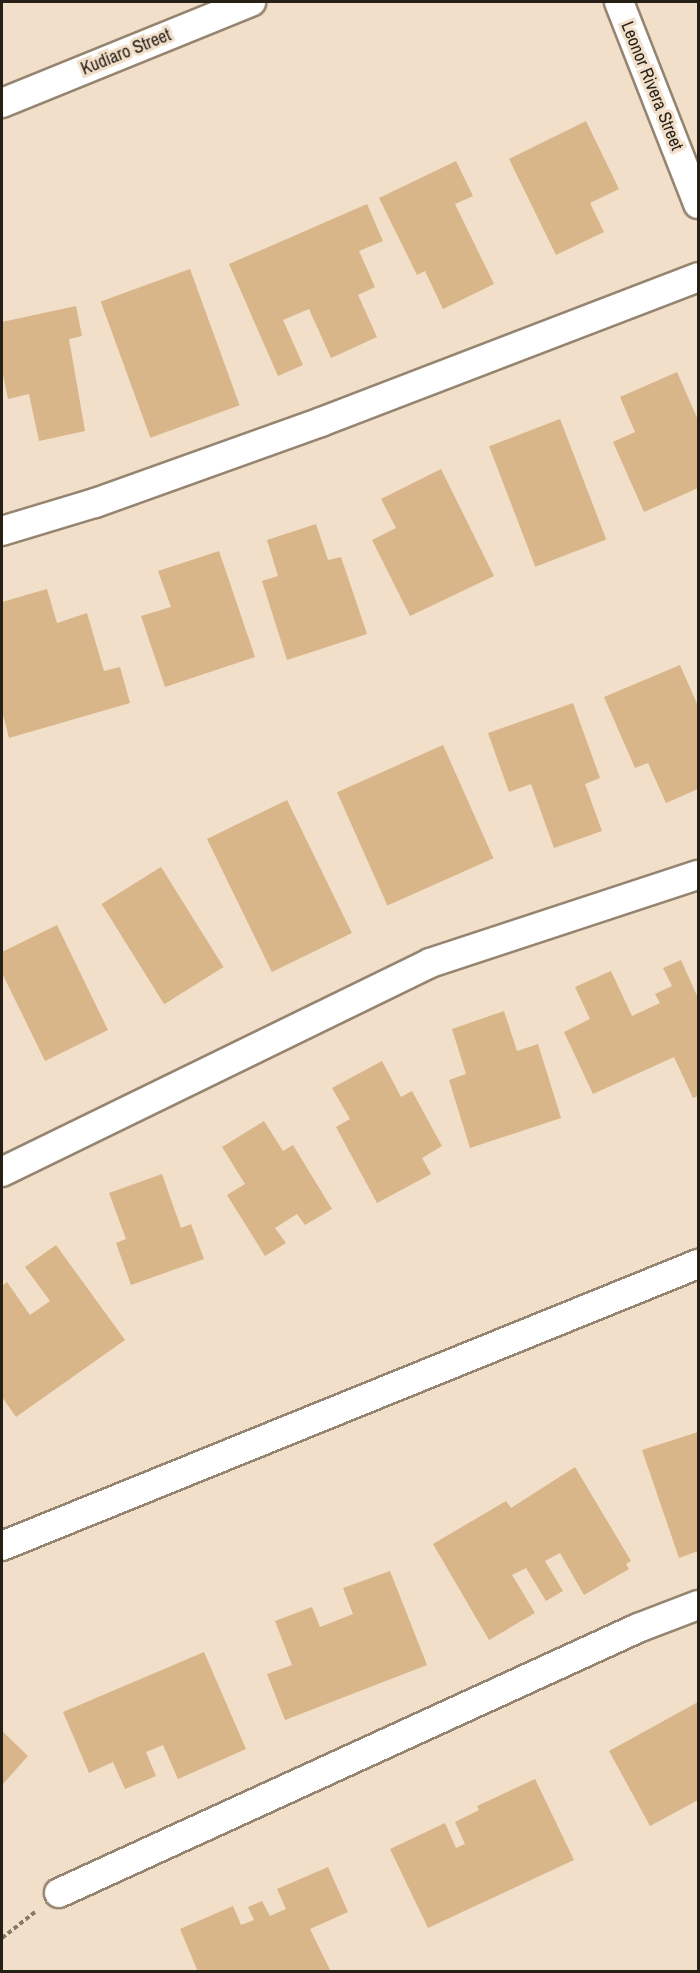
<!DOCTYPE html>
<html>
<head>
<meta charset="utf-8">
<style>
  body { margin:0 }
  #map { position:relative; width:700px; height:1973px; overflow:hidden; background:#f1dfc9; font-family:"Archivo Narrow",sans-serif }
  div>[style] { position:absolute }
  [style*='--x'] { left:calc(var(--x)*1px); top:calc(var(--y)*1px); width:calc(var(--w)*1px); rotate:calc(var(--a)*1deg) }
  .building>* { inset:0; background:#d8b68a; transform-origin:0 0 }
  .path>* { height:4px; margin-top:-2px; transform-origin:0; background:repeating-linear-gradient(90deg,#847869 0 4.5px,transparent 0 7.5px) }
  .roads { filter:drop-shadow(2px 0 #958570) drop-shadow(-2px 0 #958570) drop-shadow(0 2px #958570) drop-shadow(0 -2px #958570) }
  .minor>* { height:28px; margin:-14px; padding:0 14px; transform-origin:14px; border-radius:14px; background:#fff }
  span { translate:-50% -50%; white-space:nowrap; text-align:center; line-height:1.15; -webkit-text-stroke:6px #f1dfc9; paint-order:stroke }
  .street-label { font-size:18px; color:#251f16 }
  .frame { position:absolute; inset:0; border:3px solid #251f16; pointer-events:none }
</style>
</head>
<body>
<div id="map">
  <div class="building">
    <div style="clip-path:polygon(586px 121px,619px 189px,590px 203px,604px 232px,556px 255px,509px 159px)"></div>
    <div style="clip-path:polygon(456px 161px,473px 196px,455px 204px,494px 284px,443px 309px,425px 271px,417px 275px,379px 198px)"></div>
    <div style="clip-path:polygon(367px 204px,383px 241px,359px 251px,375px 287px,358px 295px,377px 337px,331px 358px,309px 309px,283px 320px,303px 365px,278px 376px,229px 264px)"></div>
    <div style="left:190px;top:269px;width:145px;height:95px;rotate:70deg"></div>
    <div style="clip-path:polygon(76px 306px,82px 336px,69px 339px,85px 431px,39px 441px,29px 394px,8px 399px,2px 370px,2px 322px)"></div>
    <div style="clip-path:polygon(677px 372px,698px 420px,698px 488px,644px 512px,613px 442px,635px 432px,620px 397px)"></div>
    <div style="left:560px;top:419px;width:129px;height:76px;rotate:69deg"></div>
    <div style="clip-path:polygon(441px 469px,494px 576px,410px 616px,372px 540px,396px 528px,381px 499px)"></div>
    <div style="clip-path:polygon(316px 524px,328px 560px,341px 557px,367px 634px,287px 660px,262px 581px,278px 576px,267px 540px)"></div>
    <div style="clip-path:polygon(219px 551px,255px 657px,165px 687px,141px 616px,171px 607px,158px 571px)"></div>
    <div style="clip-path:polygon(47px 589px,57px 623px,87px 613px,104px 671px,120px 667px,130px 703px,9px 738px,2px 711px,2px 602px)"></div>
    <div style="clip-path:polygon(680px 665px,698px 706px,698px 789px,666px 803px,648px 763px,635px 768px,604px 697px)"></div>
    <div style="clip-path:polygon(573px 703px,600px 778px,585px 784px,602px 831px,554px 848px,531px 784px,509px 792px,488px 733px)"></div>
    <div style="left:443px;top:745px;width:124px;height:116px;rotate:66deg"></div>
    <div style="left:287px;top:800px;width:148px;height:89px;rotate:64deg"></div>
    <div style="left:161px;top:867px;width:118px;height:70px;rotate:58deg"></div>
    <div style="clip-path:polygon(57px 925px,108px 1030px,45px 1061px,2px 973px,2px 952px)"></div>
    <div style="clip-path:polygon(681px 960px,698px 998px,698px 1096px,693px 1098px,674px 1057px,593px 1094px,564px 1032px,590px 1019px,575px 987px,611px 971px,632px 1016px,660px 1003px,655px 994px,672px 986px,663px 968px)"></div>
    <div style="clip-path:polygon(504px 1011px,517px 1051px,538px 1044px,561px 1118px,470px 1148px,449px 1080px,466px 1074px,452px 1029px)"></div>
    <div style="clip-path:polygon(382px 1061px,401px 1097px,412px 1091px,442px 1146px,422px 1158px,431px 1174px,377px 1203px,336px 1127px,350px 1119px,332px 1088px)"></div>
    <div style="clip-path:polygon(264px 1121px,283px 1151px,293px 1145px,332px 1209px,305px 1225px,297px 1214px,275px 1228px,286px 1243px,265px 1256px,227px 1195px,245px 1184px,222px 1147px)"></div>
    <div style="clip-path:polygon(162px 1174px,181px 1228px,191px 1224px,204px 1259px,131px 1285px,116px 1243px,126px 1239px,109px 1193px)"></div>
    <div style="clip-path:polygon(56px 1245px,125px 1340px,16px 1417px,2px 1397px,2px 1286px,7px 1282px,30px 1315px,50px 1301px,25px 1267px)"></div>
    <div style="clip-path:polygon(698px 1432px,698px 1551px,679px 1558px,642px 1450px)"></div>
    <div style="clip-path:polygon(575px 1467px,631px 1561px,626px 1564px,629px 1569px,584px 1595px,560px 1553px,545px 1561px,563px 1591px,546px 1601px,526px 1568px,512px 1575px,535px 1613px,489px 1640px,433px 1544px,506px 1501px,511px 1508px)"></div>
    <div style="clip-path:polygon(390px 1571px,427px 1665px,285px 1720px,267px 1674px,292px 1665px,275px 1621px,312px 1607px,320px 1627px,353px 1614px,343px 1588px)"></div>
    <div style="clip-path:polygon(204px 1652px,246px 1749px,178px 1779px,163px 1745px,146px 1752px,156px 1776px,125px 1789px,113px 1762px,89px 1773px,63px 1712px)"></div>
    <div style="clip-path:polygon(698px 1702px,698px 1800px,650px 1826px,609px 1751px)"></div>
    <div style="clip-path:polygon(2px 1731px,28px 1756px,2px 1785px)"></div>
    <div style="clip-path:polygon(535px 1779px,574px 1860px,428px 1928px,390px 1849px,445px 1823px,456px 1848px,465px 1844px,455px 1822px,479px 1810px,477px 1806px)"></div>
    <div style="clip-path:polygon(328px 1867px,348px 1912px,310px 1929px,331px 1972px,198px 1972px,180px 1929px,233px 1906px,241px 1925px,254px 1920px,248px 1907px,262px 1901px,270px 1916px,286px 1909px,277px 1889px)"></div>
  </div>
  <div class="path">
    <div style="--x:2;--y:1938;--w:42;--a:-38.2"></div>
  </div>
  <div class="roads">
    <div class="minor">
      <div style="--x:619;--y:2;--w:217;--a:68.6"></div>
      <div style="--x:2;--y:103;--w:269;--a:-22.1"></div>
      <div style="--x:2;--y:531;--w:97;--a:-16.8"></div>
      <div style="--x:95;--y:503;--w:240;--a:-19.7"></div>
      <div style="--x:321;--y:422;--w:404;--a:-21"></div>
      <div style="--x:2;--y:1172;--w:476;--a:-26"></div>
      <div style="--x:430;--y:963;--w:282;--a:-18.2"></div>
      <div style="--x:2;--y:1546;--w:751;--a:-22.06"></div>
      <div style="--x:59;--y:1893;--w:637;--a:-24.59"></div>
      <div style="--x:638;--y:1628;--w:64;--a:-21"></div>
    </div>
  </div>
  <div class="street-label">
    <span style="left:126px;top:52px;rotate:-22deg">Kudiaro Street</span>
    <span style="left:652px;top:86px;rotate:68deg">Leonor Rivera Street</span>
  </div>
  <div class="frame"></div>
</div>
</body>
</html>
